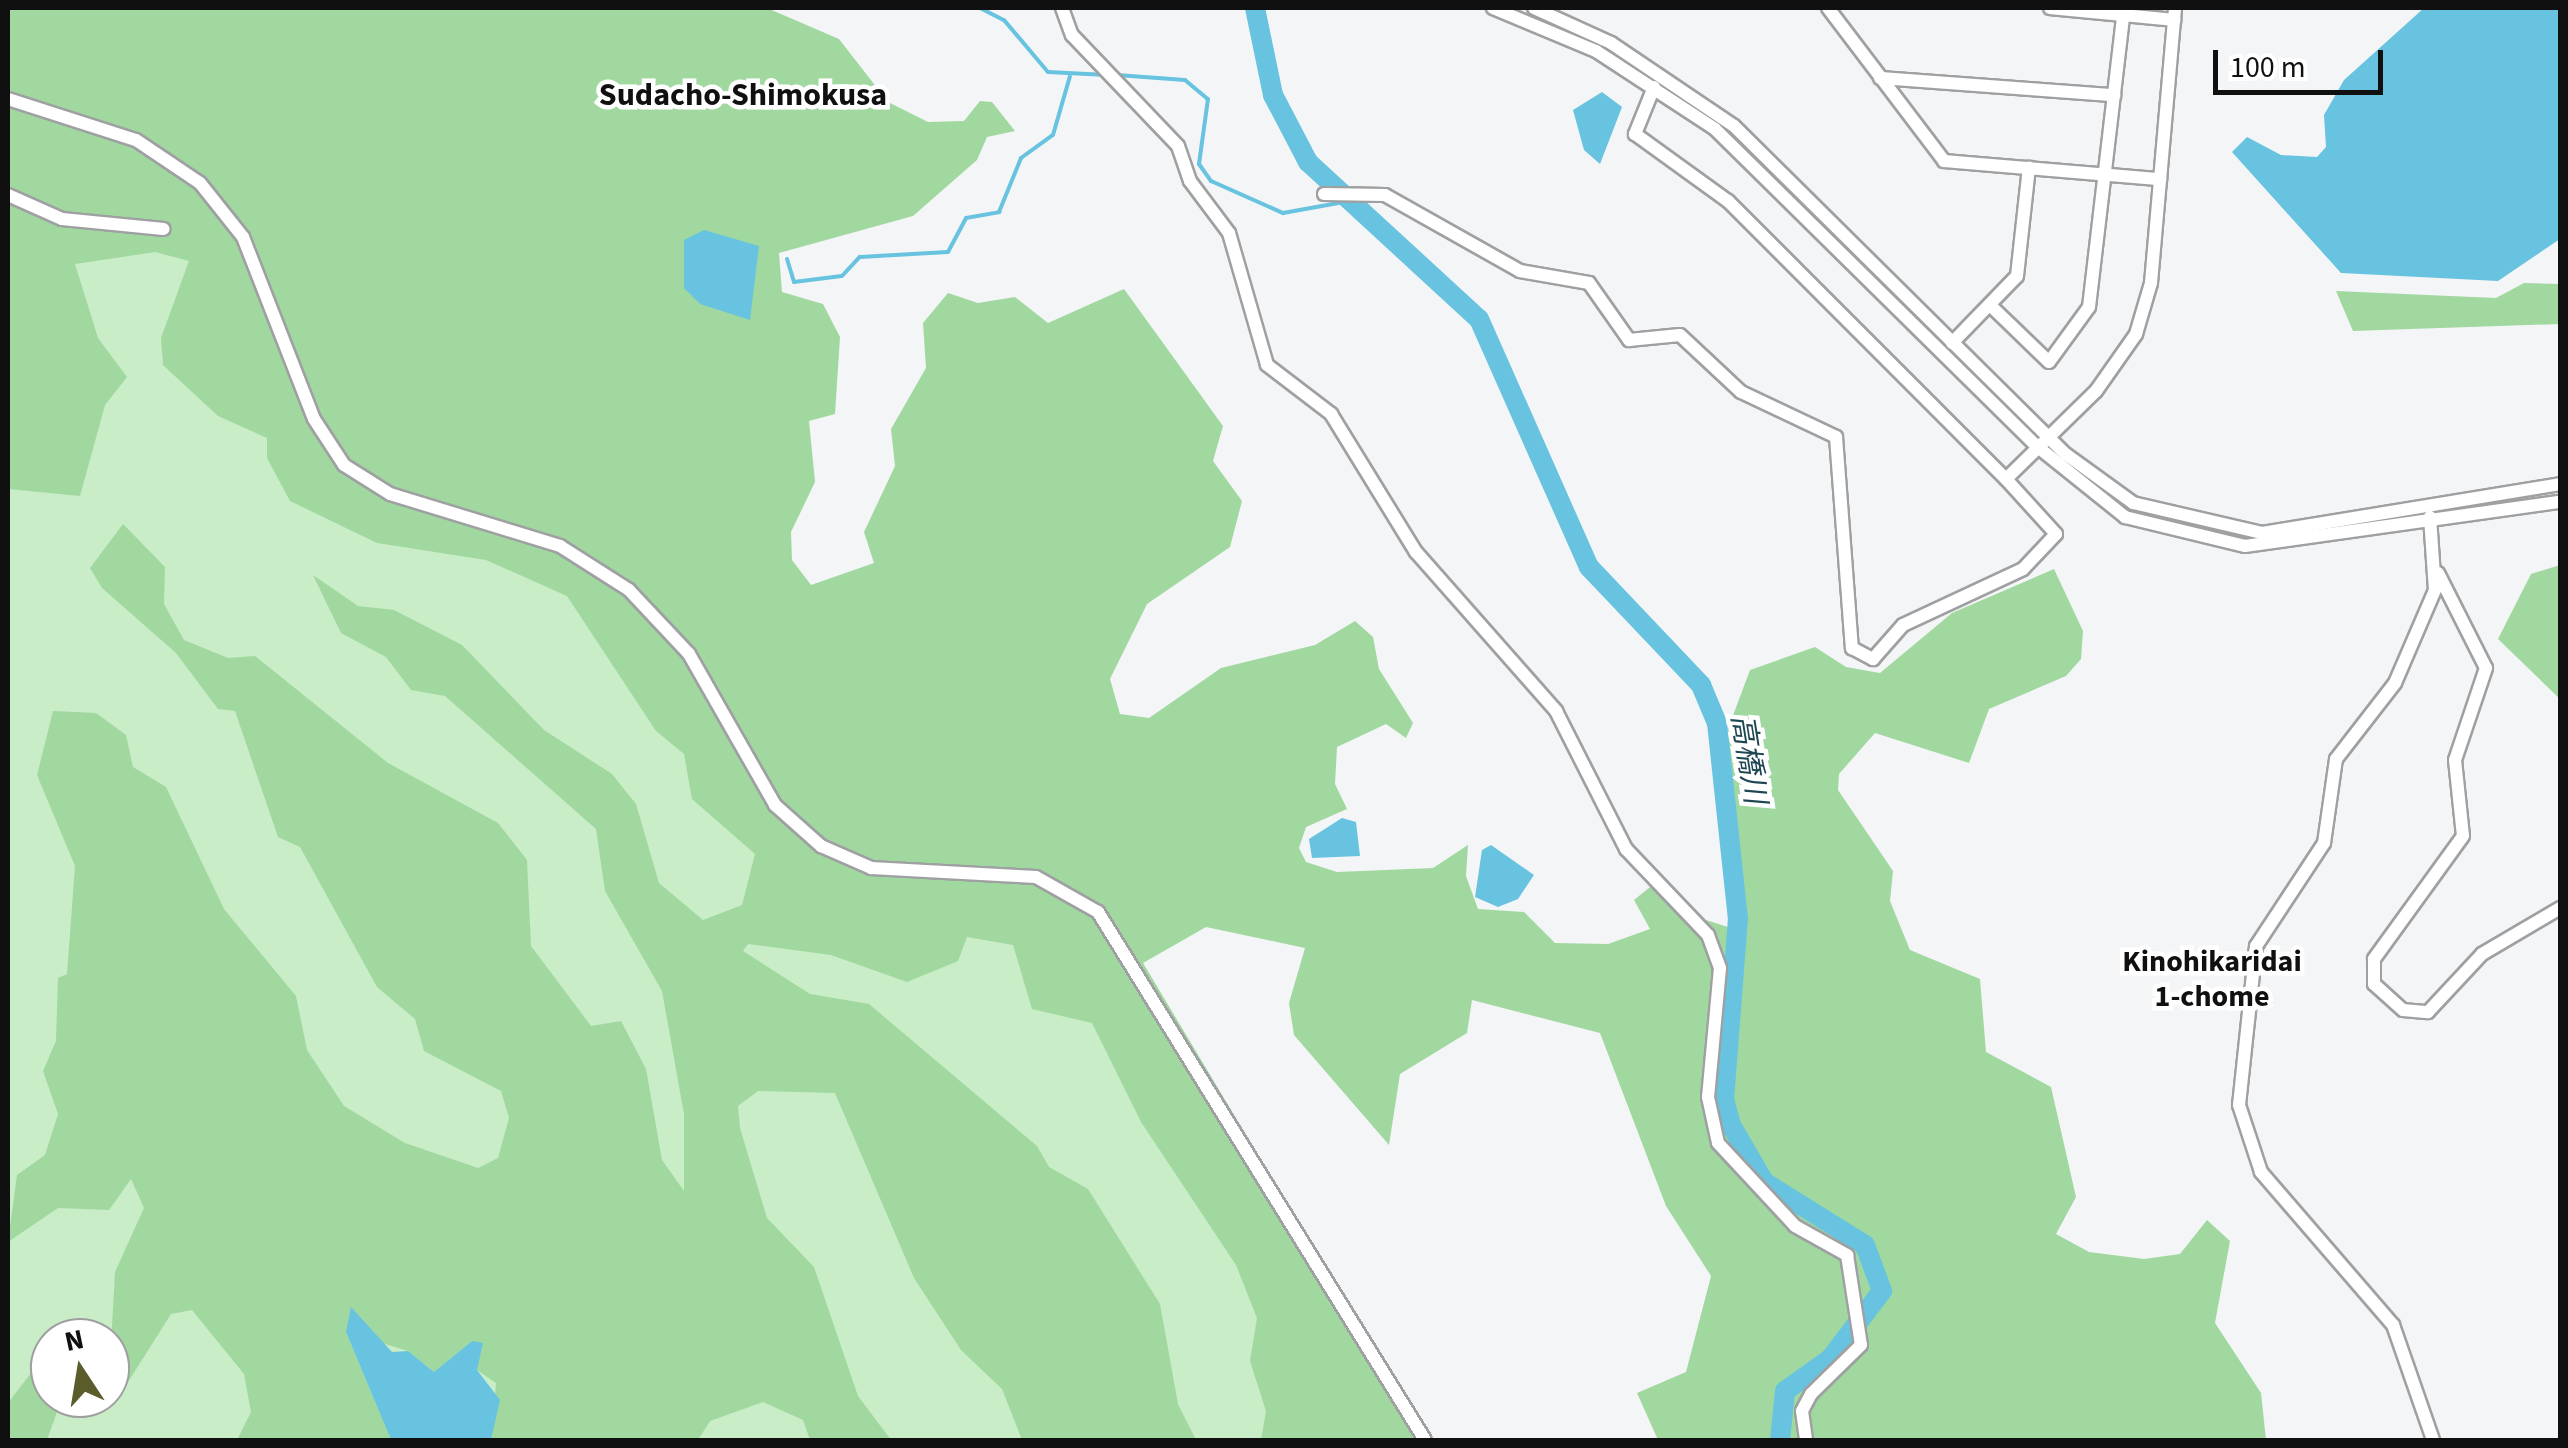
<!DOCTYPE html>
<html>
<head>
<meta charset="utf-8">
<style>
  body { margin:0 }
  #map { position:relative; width:2568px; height:1448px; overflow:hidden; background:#f4f5f7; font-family:"Source Sans 3","Noto Sans JP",sans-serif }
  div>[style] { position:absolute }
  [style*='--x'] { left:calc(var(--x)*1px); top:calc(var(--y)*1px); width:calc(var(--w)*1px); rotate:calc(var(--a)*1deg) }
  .green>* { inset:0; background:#c8edc7 }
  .forest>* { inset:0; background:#a0d8a0 }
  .water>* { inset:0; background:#67c3df }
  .stream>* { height:4px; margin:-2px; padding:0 2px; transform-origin:2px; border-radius:2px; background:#67c3df }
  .river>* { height:20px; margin:-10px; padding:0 10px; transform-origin:10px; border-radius:10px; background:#67c3df }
  .roads { filter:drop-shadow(2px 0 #9fa0a2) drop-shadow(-2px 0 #9fa0a2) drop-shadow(0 2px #9fa0a2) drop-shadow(0 -2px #9fa0a2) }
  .minor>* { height:12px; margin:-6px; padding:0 6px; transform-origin:6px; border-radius:6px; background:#fff }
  span { translate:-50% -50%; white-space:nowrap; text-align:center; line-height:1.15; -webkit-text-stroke:9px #fff; paint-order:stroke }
  .water-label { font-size:30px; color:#1e4753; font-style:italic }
  .neighbourhood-label { font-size:30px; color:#101011; font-weight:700 }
  .quarter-label { font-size:32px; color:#101011; font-weight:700 }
  .frame { position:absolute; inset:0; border:10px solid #101011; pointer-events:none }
  .north { position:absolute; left:30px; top:1318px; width:100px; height:100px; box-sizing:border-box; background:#fff; border:2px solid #9f9fa0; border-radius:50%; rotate:348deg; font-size:28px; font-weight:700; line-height:40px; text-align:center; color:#101011 }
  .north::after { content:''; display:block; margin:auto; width:35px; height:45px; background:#5a5d2b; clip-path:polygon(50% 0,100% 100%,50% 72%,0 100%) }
  .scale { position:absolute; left:2213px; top:50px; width:170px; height:45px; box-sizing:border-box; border:5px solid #101011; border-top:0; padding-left:12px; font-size:30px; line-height:35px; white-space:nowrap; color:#101011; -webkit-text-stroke:8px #fff; paint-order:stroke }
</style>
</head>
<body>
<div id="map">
  <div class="green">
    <div style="clip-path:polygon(evenodd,8px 207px,226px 222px,523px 540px,1008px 879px,1279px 1217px,1289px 1440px,8px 1440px,8px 207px,50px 1338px,110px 1338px,110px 1398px,50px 1398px,50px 1338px)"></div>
  </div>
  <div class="forest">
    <div style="clip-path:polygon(8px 8px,767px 8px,839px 39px,888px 102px,928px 122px,964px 121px,980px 101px,992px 102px,1015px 131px,987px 137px,977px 160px,913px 216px,779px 253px,782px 292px,823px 304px,840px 337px,835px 414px,809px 421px,815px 482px,791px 532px,792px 560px,811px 585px,874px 563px,864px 532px,895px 466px,891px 429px,926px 368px,923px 323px,948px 293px,978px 303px,1015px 297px,1048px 323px,1124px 289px,1223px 426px,1213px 461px,1242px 501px,1230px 547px,1147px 604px,1110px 679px,1120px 714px,1149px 718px,1221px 668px,1315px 645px,1355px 621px,1373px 637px,1379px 669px,1413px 723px,1406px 738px,1386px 724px,1337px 747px,1335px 784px,1347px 809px,1306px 827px,1299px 848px,1306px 862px,1337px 872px,1433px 868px,1468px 845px,1466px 876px,1478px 909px,1524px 912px,1555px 943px,1608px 944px,1650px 929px,1634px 900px,1655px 883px,1687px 914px,1731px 928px,1714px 766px,1750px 670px,1815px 647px,1846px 667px,1880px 673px,1952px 613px,2054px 569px,2083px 631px,2081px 659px,2066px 676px,1989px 709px,1969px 763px,1875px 733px,1839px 774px,1838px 790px,1893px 871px,1890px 901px,1910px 950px,1980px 979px,1986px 1052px,2051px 1087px,2076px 1197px,2056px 1234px,2089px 1252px,2144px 1259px,2180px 1254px,2207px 1220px,2230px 1241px,2215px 1323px,2261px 1393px,2266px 1440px,1658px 1440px,1637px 1393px,1686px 1372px,1711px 1276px,1666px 1206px,1600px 1033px,1472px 1000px,1467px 1033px,1400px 1074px,1389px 1145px,1294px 1035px,1289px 1003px,1305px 948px,1206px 927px,1143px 963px,1429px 1440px,1261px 1440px,1266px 1411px,1250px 1361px,1257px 1318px,1236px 1265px,1141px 1122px,1092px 1023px,1032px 1009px,1013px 945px,967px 937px,958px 961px,907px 982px,831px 955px,748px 944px,743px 951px,810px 994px,869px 1004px,1037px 1146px,1049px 1167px,1088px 1189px,1160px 1304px,1178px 1404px,1196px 1440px,1022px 1440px,1002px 1389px,961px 1350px,914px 1278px,835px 1093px,758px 1091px,738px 1106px,740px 1128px,767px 1218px,814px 1267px,858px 1396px,891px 1440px,810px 1440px,803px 1420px,763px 1402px,710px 1421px,698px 1440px,491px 1440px,496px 1383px,477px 1370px,472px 1341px,434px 1372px,408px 1351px,346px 1332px,391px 1440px,237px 1440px,251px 1412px,244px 1374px,192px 1310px,171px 1314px,118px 1398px,108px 1398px,115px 1272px,144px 1208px,131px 1179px,109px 1210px,58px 1208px,8px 1242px,17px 1175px,45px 1155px,58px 1114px,43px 1071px,56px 1041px,58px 978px,67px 974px,75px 866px,37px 775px,53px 711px,96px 713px,126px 735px,133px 767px,166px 787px,224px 909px,296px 996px,307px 1050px,344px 1106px,405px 1143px,478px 1168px,498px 1158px,509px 1118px,501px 1091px,424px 1051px,415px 1019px,377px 987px,300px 847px,278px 837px,235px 711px,218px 709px,176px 653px,102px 588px,90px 568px,123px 524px,165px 567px,164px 604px,184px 640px,228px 658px,255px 656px,388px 763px,498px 823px,527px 860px,531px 946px,591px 1026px,621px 1021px,646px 1069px,662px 1160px,684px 1191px,684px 1114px,662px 991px,605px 891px,596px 829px,445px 696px,411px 690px,386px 657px,341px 633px,313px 575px,358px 606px,394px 610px,462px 645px,544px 730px,612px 774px,636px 804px,659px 883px,703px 920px,742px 905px,755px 854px,692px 799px,684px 754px,656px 731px,567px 596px,486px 560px,377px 543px,290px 501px,267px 458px,267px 438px,218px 416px,163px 365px,161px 338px,189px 261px,155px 252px,75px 264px,98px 338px,127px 377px,105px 405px,80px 496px,8px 489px)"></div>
    <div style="clip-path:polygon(2524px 283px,2560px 284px,2560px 324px,2353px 331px,2336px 291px,2496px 298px)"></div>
    <div style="clip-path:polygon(2560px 565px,2560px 699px,2498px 639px,2531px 574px)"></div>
    <div style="clip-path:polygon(48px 1351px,50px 1398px,62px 1398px,47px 1440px,8px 1440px,8px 1403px)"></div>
  </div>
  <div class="water">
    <div style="clip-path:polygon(2424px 8px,2560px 8px,2560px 239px,2498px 281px,2341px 273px,2232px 152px,2247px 137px,2281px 155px,2317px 157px,2326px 147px,2324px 115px,2344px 80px)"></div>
    <div style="clip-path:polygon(1602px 92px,1622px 107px,1600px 164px,1584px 150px,1573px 110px)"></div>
    <div style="clip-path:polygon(704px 230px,759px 246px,750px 320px,700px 304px,684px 288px,684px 240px)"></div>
    <div style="clip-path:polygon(1342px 818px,1356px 822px,1360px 856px,1312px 858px,1309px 839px)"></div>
    <div style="clip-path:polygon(1491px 845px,1534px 875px,1518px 899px,1498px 907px,1475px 897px,1482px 850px)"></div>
    <div style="clip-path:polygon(351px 1307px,392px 1352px,408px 1351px,434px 1372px,472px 1341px,483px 1343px,477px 1370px,500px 1400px,491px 1440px,391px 1440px,346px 1332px)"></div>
  </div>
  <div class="stream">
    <div style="--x:980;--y:8;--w:27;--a:27"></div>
    <div style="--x:1004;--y:20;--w:68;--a:49.8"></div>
    <div style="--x:1048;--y:72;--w:59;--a:2.9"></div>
    <div style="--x:1117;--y:75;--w:68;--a:4.2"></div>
    <div style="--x:1185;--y:80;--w:30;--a:40"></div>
    <div style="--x:1208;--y:99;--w:66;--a:97.9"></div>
    <div style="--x:1199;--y:164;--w:21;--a:55"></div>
    <div style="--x:1211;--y:181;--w:79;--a:24"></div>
    <div style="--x:1283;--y:213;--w:62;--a:-10.2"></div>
    <div style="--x:787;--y:259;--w:24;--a:73"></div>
    <div style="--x:794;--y:282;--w:48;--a:-7.1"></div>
    <div style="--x:842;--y:276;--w:26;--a:-47"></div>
    <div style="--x:860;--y:257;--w:88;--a:-3.3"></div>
    <div style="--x:948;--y:252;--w:38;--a:-62"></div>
    <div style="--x:966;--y:218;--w:34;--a:-10"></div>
    <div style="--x:999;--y:212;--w:58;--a:-67.8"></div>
    <div style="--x:1021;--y:158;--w:39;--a:-36"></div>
    <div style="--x:1053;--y:135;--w:61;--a:-73.9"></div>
  </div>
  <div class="river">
    <div style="--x:1255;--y:8;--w:89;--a:78.3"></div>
    <div style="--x:1273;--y:95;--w:76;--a:62.4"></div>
    <div style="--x:1308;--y:162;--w:232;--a:42.6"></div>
    <div style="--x:1479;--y:319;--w:271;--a:66.1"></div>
    <div style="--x:1589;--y:567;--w:163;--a:46.5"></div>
    <div style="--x:1701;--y:685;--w:41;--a:67.2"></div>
    <div style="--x:1717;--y:723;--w:196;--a:83.9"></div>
    <div style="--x:1738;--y:918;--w:182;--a:94.4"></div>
    <div style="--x:1724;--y:1099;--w:27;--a:75"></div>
    <div style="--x:1731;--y:1125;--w:66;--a:59.9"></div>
    <div style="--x:1764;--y:1182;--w:119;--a:32"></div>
    <div style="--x:1865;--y:1245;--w:49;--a:69.7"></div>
    <div style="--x:1882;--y:1291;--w:86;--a:127.4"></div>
    <div style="--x:1830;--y:1359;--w:55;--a:144.6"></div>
    <div style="--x:1785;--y:1391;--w:49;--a:95.8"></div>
  </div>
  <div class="roads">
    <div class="minor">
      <div style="--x:1062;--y:8;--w:29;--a:70"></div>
      <div style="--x:1072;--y:35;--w:153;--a:46.3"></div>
      <div style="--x:1178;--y:146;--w:37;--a:71"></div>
      <div style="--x:1190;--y:181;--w:65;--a:53.1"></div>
      <div style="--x:1229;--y:233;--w:137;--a:73.9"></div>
      <div style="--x:1267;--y:365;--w:81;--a:37.4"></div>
      <div style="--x:1331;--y:414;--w:162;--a:58.4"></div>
      <div style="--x:1416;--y:552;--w:212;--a:48.6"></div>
      <div style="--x:1556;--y:711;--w:155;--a:63.1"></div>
      <div style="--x:1626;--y:849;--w:119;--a:46.4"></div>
      <div style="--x:1708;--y:935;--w:35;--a:70"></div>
      <div style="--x:1720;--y:968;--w:130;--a:95.3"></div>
      <div style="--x:1708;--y:1097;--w:47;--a:77.7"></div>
      <div style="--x:1718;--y:1143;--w:113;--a:47.1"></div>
      <div style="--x:1795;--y:1226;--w:60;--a:29.1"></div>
      <div style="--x:1847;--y:1255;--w:91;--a:81.2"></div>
      <div style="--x:1861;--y:1345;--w:70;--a:135.6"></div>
      <div style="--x:1811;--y:1394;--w:19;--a:118"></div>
      <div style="--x:1802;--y:1411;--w:29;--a:82"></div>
      <div style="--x:1493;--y:8;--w:112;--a:22.7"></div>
      <div style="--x:1596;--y:51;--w:142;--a:33.2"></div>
      <div style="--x:1715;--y:129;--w:453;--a:44.6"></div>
      <div style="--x:2038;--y:447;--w:112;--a:38.8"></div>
      <div style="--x:2125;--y:517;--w:123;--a:13.6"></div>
      <div style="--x:2245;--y:546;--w:318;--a:-8"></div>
      <div style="--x:1534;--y:8;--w:85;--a:24.4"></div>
      <div style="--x:1611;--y:43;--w:148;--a:34"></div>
      <div style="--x:1734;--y:126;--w:468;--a:44.7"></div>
      <div style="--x:2067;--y:455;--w:82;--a:36"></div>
      <div style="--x:2133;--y:503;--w:132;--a:13.1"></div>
      <div style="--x:2262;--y:533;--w:302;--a:-9.3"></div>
      <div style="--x:1828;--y:8;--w:192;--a:52.8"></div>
      <div style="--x:1944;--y:161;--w:217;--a:4.8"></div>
      <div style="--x:2050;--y:8;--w:125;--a:5.5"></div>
      <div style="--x:1880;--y:78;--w:235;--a:4.2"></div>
      <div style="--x:1654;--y:87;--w:51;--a:112"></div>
      <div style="--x:1635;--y:134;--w:115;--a:35.8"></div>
      <div style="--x:1728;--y:201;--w:393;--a:45"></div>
      <div style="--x:8;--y:99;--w:134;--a:17.8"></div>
      <div style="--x:136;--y:140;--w:77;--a:33.9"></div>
      <div style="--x:200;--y:183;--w:69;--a:51.5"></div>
      <div style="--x:243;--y:237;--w:195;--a:68.7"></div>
      <div style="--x:314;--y:419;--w:55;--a:56.9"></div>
      <div style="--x:344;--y:465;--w:54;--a:32.2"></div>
      <div style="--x:390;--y:494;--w:178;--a:17"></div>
      <div style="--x:560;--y:546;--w:82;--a:32.5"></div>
      <div style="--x:629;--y:590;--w:88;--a:46.8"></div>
      <div style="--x:689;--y:654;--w:174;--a:60.3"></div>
      <div style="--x:775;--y:805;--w:62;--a:41.7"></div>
      <div style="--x:821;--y:846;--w:55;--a:23.7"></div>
      <div style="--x:871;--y:868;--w:165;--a:3.1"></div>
      <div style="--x:1036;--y:877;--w:71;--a:29.4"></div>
      <div style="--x:1098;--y:912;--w:621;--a:58.23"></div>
      <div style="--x:1324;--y:194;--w:61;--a:0.9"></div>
      <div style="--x:1385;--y:195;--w:155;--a:29.4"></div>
      <div style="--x:1520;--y:271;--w:70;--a:9.9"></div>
      <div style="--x:1589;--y:283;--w:70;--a:54.9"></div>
      <div style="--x:1629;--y:340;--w:51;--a:-5.6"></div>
      <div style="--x:1680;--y:335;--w:83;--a:43.1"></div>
      <div style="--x:1741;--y:392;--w:105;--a:25.3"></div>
      <div style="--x:1836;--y:437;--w:212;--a:85.7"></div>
      <div style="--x:1852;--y:648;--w:24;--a:28"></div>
      <div style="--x:1873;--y:659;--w:45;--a:-48.6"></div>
      <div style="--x:1903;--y:625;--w:132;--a:-25"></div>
      <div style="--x:2023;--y:569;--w:48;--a:-46.7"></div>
      <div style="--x:2056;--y:534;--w:74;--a:-132.3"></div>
      <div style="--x:2006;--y:479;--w:126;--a:-44.4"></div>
      <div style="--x:2096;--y:391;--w:70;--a:-54.9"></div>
      <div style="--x:2136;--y:334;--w:53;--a:-73.6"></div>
      <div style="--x:2151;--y:283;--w:276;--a:-85"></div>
      <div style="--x:8;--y:195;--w:59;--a:24"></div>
      <div style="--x:62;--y:219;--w:102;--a:5.6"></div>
      <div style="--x:1992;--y:307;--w:79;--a:44"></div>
      <div style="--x:2049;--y:362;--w:68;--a:-54"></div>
      <div style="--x:2089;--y:307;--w:301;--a:-83.3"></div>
      <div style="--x:1952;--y:343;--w:93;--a:-45.9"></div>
      <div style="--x:2017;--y:276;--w:109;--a:-83.7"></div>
      <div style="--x:2430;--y:517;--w:73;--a:86.1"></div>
      <div style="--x:2435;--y:590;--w:101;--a:113.3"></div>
      <div style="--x:2395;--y:683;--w:96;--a:127.8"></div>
      <div style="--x:2336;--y:759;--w:85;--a:98.1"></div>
      <div style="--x:2324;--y:843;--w:123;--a:123.4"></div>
      <div style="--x:2256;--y:946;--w:160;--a:96.1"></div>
      <div style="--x:2239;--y:1105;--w:71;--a:71.8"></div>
      <div style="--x:2261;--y:1172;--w:202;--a:49.2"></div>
      <div style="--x:2393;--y:1325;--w:122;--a:70.8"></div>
      <div style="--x:2438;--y:573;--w:106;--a:63.2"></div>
      <div style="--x:2486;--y:668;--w:97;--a:108.6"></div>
      <div style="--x:2455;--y:760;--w:76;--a:84"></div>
      <div style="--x:2463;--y:836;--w:152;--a:125.9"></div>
      <div style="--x:2374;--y:959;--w:25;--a:90"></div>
      <div style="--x:2374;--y:984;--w:39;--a:42"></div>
      <div style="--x:2403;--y:1010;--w:25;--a:5"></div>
      <div style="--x:2428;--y:1012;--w:79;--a:-47"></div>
      <div style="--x:2482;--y:954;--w:91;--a:-30.5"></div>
    </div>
  </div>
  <div class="water-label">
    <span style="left:1748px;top:759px;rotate:81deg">高橋川</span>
  </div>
  <div class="neighbourhood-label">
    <span style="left:2212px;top:979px">Kinohikaridai<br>1-chome</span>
  </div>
  <div class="quarter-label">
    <span style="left:743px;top:95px">Sudacho-Shimokusa</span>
  </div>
  <div class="frame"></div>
  <div class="north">N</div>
  <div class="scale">100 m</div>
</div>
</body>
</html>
